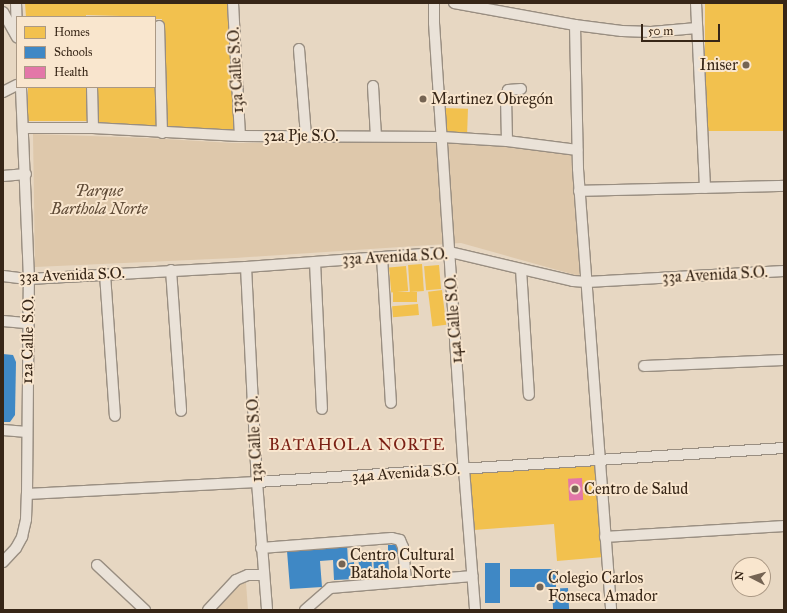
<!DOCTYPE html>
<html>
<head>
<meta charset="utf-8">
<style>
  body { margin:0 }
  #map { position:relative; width:787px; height:613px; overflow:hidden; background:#e7d7c2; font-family:"IM FELL Great Primer",serif }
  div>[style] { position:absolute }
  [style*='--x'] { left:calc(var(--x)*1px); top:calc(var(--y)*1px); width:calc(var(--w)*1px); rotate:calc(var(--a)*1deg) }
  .green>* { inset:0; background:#dec8ab }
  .homes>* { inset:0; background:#f2c14e; transform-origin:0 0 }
  .schools>* { inset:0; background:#3f88c5; transform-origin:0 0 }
  .health>* { inset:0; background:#e377a8; transform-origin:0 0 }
  .roads { filter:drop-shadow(1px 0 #998e81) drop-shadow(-1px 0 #998e81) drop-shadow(0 1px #998e81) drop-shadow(0 -1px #998e81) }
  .street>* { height:10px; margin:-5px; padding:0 5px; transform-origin:5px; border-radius:5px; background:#eae2d8 }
  .dots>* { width:11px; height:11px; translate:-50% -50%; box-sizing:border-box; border:2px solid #f9e6ce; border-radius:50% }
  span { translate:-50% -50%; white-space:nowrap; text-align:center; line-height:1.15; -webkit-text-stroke:4px #f9e6ce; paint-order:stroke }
  .poi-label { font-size:16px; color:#372617 }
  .right { translate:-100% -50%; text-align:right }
  .left { translate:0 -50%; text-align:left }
  .street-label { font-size:16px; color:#372617 }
  .park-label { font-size:16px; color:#5f4b37; font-style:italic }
  .neighbourhood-label { font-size:17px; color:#7a1f14; letter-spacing:1px }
  .frame { position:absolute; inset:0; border:4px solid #372617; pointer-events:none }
  .legend { position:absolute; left:16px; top:16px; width:140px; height:72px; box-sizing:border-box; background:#f9e6ce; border:1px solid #ab9985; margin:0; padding:5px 7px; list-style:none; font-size:12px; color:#372617 }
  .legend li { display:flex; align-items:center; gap:8px; height:20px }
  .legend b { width:20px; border:1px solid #ab9985 }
  .north { position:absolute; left:731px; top:557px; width:40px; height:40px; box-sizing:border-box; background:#f9e6ce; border:1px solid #ab9985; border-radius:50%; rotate:276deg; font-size:11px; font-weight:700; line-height:16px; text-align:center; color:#372617 }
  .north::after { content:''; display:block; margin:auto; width:14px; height:18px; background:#756453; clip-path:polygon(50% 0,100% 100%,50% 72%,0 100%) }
  .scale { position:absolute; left:641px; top:24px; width:79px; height:18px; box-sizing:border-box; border:2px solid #372617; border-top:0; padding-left:5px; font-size:12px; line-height:14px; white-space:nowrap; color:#372617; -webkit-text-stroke:3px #f9e6ce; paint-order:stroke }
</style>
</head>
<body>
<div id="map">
  <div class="green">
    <div style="clip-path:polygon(33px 134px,148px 138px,232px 143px,466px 143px,571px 154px,581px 264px,579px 276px,461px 243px,235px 258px,35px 267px)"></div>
    <div style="clip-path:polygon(236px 580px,246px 583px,248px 610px,208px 610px)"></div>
  </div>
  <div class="homes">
    <div style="clip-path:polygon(25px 3px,227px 3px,234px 132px,167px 126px,162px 19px,155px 19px,155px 17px,86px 15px,86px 17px,26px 17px)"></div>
    <div style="left:705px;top:3px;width:79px;height:128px"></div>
    <div style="left:28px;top:87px;width:59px;height:34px"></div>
    <div style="clip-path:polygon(97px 87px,155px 87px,157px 127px,98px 122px)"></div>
    <div style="left:443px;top:108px;width:25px;height:26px;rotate:2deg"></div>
    <div style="left:422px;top:264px;width:27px;height:14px;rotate:86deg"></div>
    <div style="left:439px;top:265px;width:24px;height:15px;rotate:85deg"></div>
    <div style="left:406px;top:266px;width:25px;height:17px;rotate:85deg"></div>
    <div style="left:442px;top:290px;width:35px;height:14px;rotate:83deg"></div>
    <div style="left:417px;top:292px;width:10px;height:24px;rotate:90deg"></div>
    <div style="left:418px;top:304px;width:11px;height:26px;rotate:85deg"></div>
    <div style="clip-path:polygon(598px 462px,604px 557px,557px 561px,554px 524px,474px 530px,470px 473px)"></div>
  </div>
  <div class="schools">
    <div style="clip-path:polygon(3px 354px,13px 355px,16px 362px,15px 415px,10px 422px,3px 422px)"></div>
    <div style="clip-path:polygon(347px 543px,348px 563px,354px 562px,355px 579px,334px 580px,333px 560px,320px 561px,322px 587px,290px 589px,287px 551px,332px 548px,332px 544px)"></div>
    <div style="left:400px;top:545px;width:11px;height:12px;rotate:90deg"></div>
    <div style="left:388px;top:552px;width:22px;height:15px;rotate:87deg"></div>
    <div style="left:371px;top:553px;width:16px;height:13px;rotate:86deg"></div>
    <div style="left:485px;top:563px;width:15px;height:40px"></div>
    <div style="left:510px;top:569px;width:46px;height:18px"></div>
    <div style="left:568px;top:588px;width:22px;height:16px;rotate:87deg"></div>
  </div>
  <div class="health">
    <div style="left:582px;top:478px;width:22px;height:14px;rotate:87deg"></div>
  </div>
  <div class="roads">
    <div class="street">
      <div style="--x:16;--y:3;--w:23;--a:88"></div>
      <div style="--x:233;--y:3;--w:133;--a:87"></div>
      <div style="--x:434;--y:3;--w:20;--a:90"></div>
      <div style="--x:434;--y:23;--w:447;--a:86.2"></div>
      <div style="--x:464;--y:469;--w:141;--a:85.5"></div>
      <div style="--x:454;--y:3;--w:123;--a:10.3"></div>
      <div style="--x:575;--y:25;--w:47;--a:7.3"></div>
      <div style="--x:622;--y:31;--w:29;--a:2"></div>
      <div style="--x:651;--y:32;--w:46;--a:-5"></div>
      <div style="--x:696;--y:3;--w:185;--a:87.2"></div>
      <div style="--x:3;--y:12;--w:29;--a:61"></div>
      <div style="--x:575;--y:25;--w:144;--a:88.8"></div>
      <div style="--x:578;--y:169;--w:442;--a:85.7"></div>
      <div style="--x:159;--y:26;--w:107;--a:88.4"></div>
      <div style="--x:299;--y:49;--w:87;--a:85.4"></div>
      <div style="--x:373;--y:86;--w:50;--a:86.6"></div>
      <div style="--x:92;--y:87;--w:41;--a:88.6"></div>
      <div style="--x:3;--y:92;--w:16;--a:-27"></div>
      <div style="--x:24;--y:128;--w:69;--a:0"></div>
      <div style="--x:93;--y:128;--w:147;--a:3.1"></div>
      <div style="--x:240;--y:136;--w:202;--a:0.3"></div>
      <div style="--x:442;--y:137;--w:65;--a:3.5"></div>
      <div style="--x:507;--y:141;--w:71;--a:7.3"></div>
      <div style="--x:507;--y:141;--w:44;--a:-91.3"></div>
      <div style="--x:506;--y:97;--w:7;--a:-74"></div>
      <div style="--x:508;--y:90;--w:13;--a:-4"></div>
      <div style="--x:3;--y:176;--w:23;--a:-5"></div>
      <div style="--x:579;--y:191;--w:205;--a:-1.4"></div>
      <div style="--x:382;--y:257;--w:146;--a:86.5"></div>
      <div style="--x:315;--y:262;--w:147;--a:87.3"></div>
      <div style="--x:246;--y:267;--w:215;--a:87.1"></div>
      <div style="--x:257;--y:482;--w:128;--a:85.5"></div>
      <div style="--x:521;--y:269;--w:126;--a:86.4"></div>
      <div style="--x:171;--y:270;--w:141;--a:85.9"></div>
      <div style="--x:105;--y:274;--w:142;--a:86"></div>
      <div style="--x:3;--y:276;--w:26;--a:7"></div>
      <div style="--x:29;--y:279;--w:217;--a:-3.2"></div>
      <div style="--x:246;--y:267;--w:205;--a:-4.2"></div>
      <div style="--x:450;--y:252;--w:126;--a:13.3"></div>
      <div style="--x:573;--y:281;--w:14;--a:4"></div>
      <div style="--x:587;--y:282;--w:197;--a:-3.2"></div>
      <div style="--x:3;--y:321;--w:25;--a:5"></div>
      <div style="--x:644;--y:366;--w:140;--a:-2.5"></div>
      <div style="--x:3;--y:430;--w:24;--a:5"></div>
      <div style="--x:27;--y:494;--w:230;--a:-3"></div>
      <div style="--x:257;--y:482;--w:528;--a:-3.69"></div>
      <div style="--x:605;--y:537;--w:179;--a:-3.5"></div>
      <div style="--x:261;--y:548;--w:131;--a:-4.4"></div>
      <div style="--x:392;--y:538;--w:8;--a:14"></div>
      <div style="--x:400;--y:540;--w:8;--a:67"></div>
      <div style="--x:403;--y:547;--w:34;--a:85"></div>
      <div style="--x:3;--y:562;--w:19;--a:-47"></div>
      <div style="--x:16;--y:548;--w:13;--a:-61"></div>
      <div style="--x:22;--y:537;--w:18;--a:-77"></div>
      <div style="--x:26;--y:519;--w:25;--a:-88"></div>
      <div style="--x:27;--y:494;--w:215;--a:-89.5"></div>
      <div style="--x:29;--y:279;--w:192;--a:-92.4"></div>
      <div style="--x:97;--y:565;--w:66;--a:43.2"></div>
      <div style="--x:208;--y:610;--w:41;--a:-47"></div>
      <div style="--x:236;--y:580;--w:13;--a:-23"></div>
      <div style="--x:248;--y:575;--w:16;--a:0"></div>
      <div style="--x:305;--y:610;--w:33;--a:-41"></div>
      <div style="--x:330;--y:588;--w:143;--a:-4.8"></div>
    </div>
  </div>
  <div class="dots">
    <div style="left:746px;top:65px;background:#756453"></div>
    <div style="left:423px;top:99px;background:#756453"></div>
    <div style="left:575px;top:489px;background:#756453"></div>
    <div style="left:342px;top:564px;background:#756453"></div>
    <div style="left:540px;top:587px;background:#756453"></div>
  </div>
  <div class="poi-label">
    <span class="right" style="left:738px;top:65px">Iniser</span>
    <span class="left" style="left:431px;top:99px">Martinez Obregón</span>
    <span class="left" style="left:584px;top:489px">Centro de Salud</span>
    <span class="left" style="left:350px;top:564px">Centro Cultural<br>Batahola Norte</span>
    <span class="left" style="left:548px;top:587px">Colegio Carlos<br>Fonseca Amador</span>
  </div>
  <div class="street-label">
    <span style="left:236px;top:70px;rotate:-93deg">13a Calle S.O.</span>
    <span style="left:301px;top:136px">32a Pje S.O.</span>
    <span style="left:395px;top:257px;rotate:-3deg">33a Avenida S.O.</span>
    <span style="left:72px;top:275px;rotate:-2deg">33a Avenida S.O.</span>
    <span style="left:715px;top:275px;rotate:-3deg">33a Avenida S.O.</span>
    <span style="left:454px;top:319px;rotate:-94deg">14a Calle S.O.</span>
    <span style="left:28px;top:340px;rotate:-89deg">12a Calle S.O.</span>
    <span style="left:255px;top:439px;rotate:-93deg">13a Calle S.O.</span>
    <span style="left:406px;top:473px;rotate:-4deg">34a Avenida S.O.</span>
  </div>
  <div class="park-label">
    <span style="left:99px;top:200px">Parque<br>Barthola Norte</span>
  </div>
  <div class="neighbourhood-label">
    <span style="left:357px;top:445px">BATAHOLA NORTE</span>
  </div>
  <div class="frame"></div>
  <ul class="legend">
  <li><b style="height:11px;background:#f2c14e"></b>Homes</li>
  <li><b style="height:11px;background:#3f88c5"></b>Schools</li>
  <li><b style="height:11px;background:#e377a8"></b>Health</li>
  </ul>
  <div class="north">N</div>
  <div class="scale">50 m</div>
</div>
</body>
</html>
